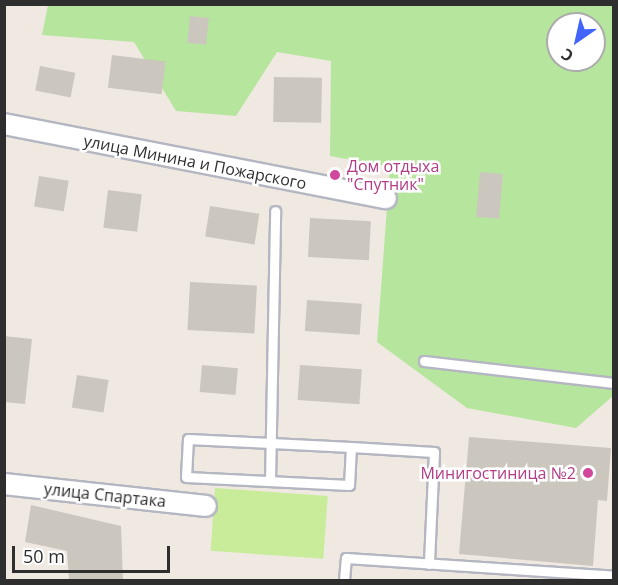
<!DOCTYPE html>
<html>
<head>
<meta charset="utf-8">
<style>
  body { margin:0 }
  #map { position:relative; width:618px; height:585px; overflow:hidden; background:#efe9e1; font-family:"Open Sans",sans-serif }
  div>[style] { position:absolute }
  [style*='--x'] { left:calc(var(--x)*1px); top:calc(var(--y)*1px); width:calc(var(--w)*1px); rotate:calc(var(--a)*1deg) }
  .green>* { inset:0; background:#b6e59e }
  .pitch>* { inset:0; background:#c9ec9a; transform-origin:0 0 }
  .building>* { inset:0; background:#cbc7bf; transform-origin:0 0 }
  .roads { filter:drop-shadow(2px 0 #b4b7c1) drop-shadow(-2px 0 #b4b7c1) drop-shadow(0 2px #b4b7c1) drop-shadow(0 -2px #b4b7c1) }
  .lane>* { height:9px; margin:-4.5px; padding:0 4.5px; transform-origin:4.5px; border-radius:4.5px; background:#fff }
  .street>* { height:20px; margin:-10px; padding:0 10px; transform-origin:10px; border-radius:10px; background:#fff }
  .dots>* { width:16px; height:16px; translate:-50% -50%; box-sizing:border-box; border:3px solid #fff; border-radius:50% }
  span { translate:-50% -50%; white-space:nowrap; text-align:center; line-height:1.15; -webkit-text-stroke:5px #fff; paint-order:stroke }
  .street-label { font-size:16px; color:#2e2e2e }
  .hotel-label { font-size:16px; color:#b23c85 }
  .left { translate:0 -50%; text-align:left }
  .right { translate:-100% -50%; text-align:right }
  .frame { position:absolute; inset:0; border:6px solid #2e2e2e; pointer-events:none }
  .north { position:absolute; left:546px; top:12px; width:60px; height:60px; box-sizing:border-box; background:#fff; border:2px solid #ababab; border-radius:50%; rotate:214deg; font-size:16px; font-weight:700; line-height:24px; text-align:center; color:#2e2e2e }
  .north::after { content:''; display:block; margin:auto; width:21px; height:27px; background:#4264fb; clip-path:polygon(50% 0,100% 100%,50% 72%,0 100%) }
  .scale { position:absolute; left:12px; top:546px; width:158px; height:27px; box-sizing:border-box; border:3px solid #2e2e2e; border-top:0; padding-left:8px; font-size:18px; line-height:21px; white-space:nowrap; color:#2e2e2e; -webkit-text-stroke:4px #fff; paint-order:stroke }
</style>
</head>
<body>
<div id="map">
  <div class="green">
    <div style="clip-path:polygon(evenodd,48px 5px,613px 5px,613px 396px,576px 428px,467px 408px,377px 342px,390px 167px,330px 156px,331px 61px,277px 52px,236px 116px,176px 111px,134px 42px,42px 35px,48px 5px,558px 24px,594px 24px,594px 60px,558px 60px,558px 24px)"></div>
  </div>
  <div class="pitch">
    <div style="left:215px;top:488px;width:113px;height:63px;rotate:4deg"></div>
  </div>
  <div class="building">
    <div style="left:190px;top:16px;width:19px;height:27px;rotate:6deg"></div>
    <div style="left:112px;top:55px;width:54px;height:33px;rotate:7deg"></div>
    <div style="left:40px;top:66px;width:36px;height:25px;rotate:11deg"></div>
    <div style="left:274px;top:77px;width:48px;height:45px;rotate:1deg"></div>
    <div style="left:480px;top:172px;width:23px;height:45px;rotate:5deg"></div>
    <div style="left:39px;top:176px;width:30px;height:31px;rotate:9deg"></div>
    <div style="left:108px;top:190px;width:34px;height:38px;rotate:7deg"></div>
    <div style="left:210px;top:206px;width:50px;height:31px;rotate:9deg"></div>
    <div style="left:310px;top:218px;width:61px;height:39px;rotate:3deg"></div>
    <div style="left:190px;top:282px;width:67px;height:48px;rotate:3deg"></div>
    <div style="left:307px;top:300px;width:55px;height:31px;rotate:4deg"></div>
    <div style="clip-path:polygon(4px 336px,32px 339px,25px 404px,4px 402px)"></div>
    <div style="left:202px;top:365px;width:36px;height:27px;rotate:5deg"></div>
    <div style="left:300px;top:365px;width:62px;height:35px;rotate:4deg"></div>
    <div style="left:77px;top:375px;width:32px;height:33px;rotate:9deg"></div>
    <div style="clip-path:polygon(469px 437px,611px 448px,607px 501px,598px 500px,593px 566px,459px 554px)"></div>
    <div style="clip-path:polygon(31px 505px,121px 526px,123px 580px,69px 580px,67px 551px,25px 542px)"></div>
  </div>
  <div class="roads">
    <div class="lane">
      <div style="--x:424;--y:361;--w:191;--a:6.6"></div>
      <div style="--x:351;--y:447;--w:38;--a:93"></div>
      <div style="--x:349;--y:485;--w:163;--a:-177.2"></div>
      <div style="--x:186;--y:477;--w:38;--a:-87"></div>
      <div style="--x:188;--y:439;--w:83;--a:2.8"></div>
      <div style="--x:271;--y:443;--w:80;--a:2.9"></div>
      <div style="--x:351;--y:447;--w:83;--a:3.4"></div>
      <div style="--x:434;--y:452;--w:112;--a:92.6"></div>
      <div style="--x:270;--y:481;--w:270;--a:-88.9"></div>
      <div style="--x:344;--y:580;--w:22;--a:-85"></div>
      <div style="--x:346;--y:558;--w:269;--a:3.8"></div>
    </div>
    <div class="street">
      <div style="--x:4;--y:124;--w:389;--a:11"></div>
      <div style="--x:4;--y:484;--w:203;--a:6.2"></div>
    </div>
  </div>
  <div class="dots">
    <div style="left:335px;top:175px;background:#d1479c"></div>
    <div style="left:588px;top:473px;background:#d1479c"></div>
  </div>
  <div class="street-label">
    <span style="left:195px;top:162px;rotate:11deg">улица Минина и Пожарского</span>
    <span style="left:105px;top:495px;rotate:6deg">улица Спартака</span>
  </div>
  <div class="hotel-label">
    <span class="left" style="left:347px;top:175px">Дом отдыха<br>"Спутник"</span>
    <span class="right" style="left:576px;top:473px">Минигостиница №2</span>
  </div>
  <div class="frame"></div>
  <div class="north">С</div>
  <div class="scale">50 m</div>
</div>
</body>
</html>
